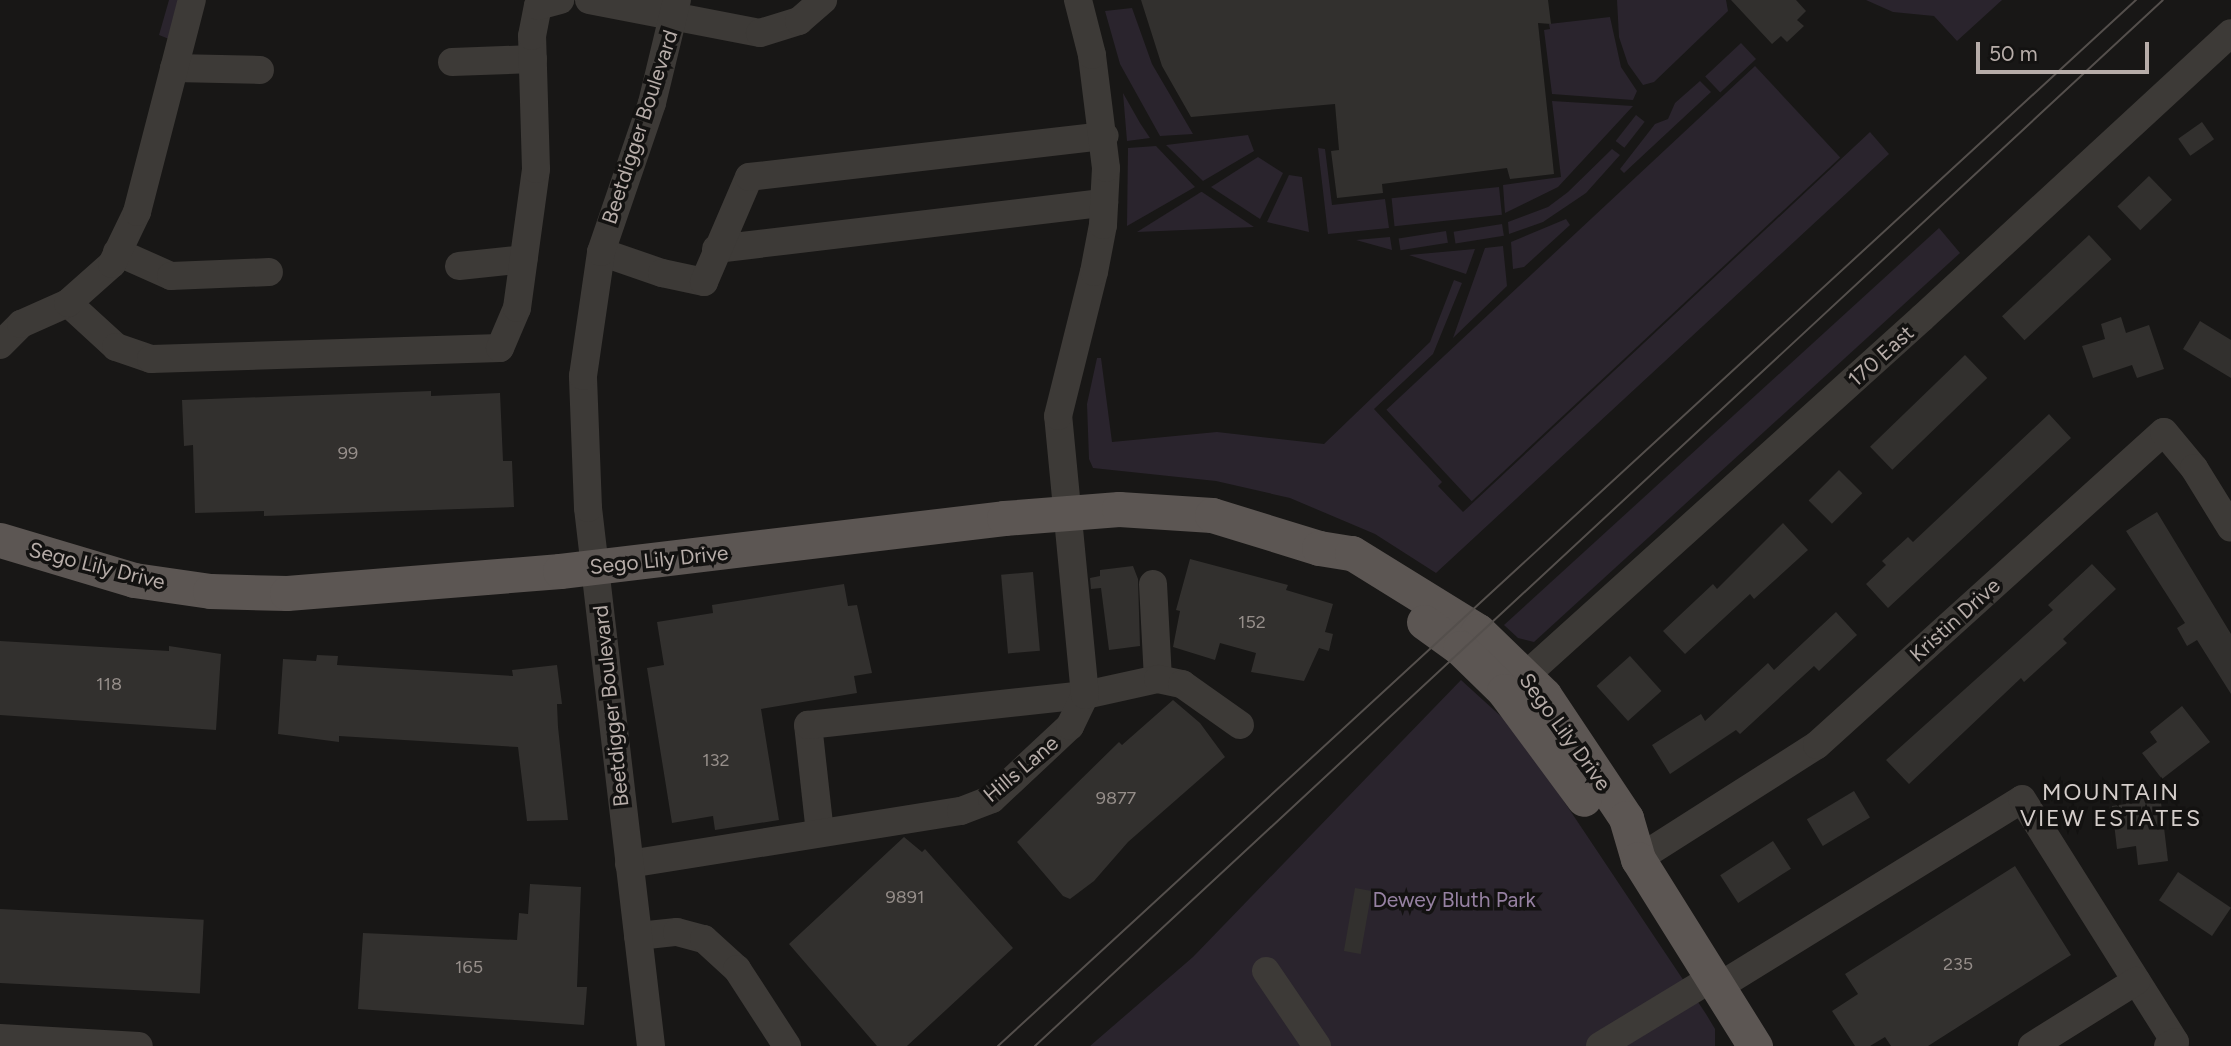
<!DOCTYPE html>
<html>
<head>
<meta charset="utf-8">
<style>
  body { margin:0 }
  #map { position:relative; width:2231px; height:1046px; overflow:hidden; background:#181716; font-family:Figtree,sans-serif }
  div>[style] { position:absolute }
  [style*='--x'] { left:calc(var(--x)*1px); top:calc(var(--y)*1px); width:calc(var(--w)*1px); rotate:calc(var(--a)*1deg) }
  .green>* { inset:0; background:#2a242d; transform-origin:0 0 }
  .building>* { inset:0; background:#32302e; transform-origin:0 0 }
  .minor>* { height:28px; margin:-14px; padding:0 14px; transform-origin:14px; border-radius:14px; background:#3d3a37 }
  .major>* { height:35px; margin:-17.5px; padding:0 17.5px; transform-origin:17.5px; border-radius:17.5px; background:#5c5653 }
  .tram>* { height:2px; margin:-1px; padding:0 1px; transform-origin:1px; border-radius:1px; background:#544f4c }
  span { translate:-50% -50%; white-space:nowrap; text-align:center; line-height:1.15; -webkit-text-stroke:7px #131211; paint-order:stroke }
  .number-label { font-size:18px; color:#968e8a }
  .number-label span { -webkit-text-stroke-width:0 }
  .street-label { font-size:21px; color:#b7ada9 }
  .park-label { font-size:21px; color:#9681a2 }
  .neighbourhood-label { font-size:23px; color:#d4cdca; letter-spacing:2px }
  .scale { position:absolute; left:1976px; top:42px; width:173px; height:32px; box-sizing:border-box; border:4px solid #b7ada9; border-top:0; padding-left:9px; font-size:21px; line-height:24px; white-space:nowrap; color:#b7ada9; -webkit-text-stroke:5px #131211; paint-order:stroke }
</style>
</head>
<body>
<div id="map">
  <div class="green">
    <div style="clip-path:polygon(169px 0,178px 0,169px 39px,159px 35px)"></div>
    <div style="clip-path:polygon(1617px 0,1726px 0,1728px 11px,1654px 82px,1643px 85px,1628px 64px,1619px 37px)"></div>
    <div style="clip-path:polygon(1866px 0,2002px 0,1957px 41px,1934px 16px,1893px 12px)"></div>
    <div style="clip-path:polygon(1132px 8px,1152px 64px,1193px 134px,1160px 136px,1120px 64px,1105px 11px)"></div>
    <div style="clip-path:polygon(1610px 17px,1621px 67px,1637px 91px,1633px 100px,1552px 94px,1544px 30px,1550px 29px,1549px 24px)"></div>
    <div style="left:1741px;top:43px;width:22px;height:49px;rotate:47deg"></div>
    <div style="left:1755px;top:66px;width:125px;height:504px;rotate:47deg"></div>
    <div style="clip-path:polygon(1700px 81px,1711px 92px,1624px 173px,1620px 169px,1655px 124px,1668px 119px,1675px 103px)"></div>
    <div style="clip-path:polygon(1123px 93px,1140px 123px,1150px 138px,1127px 141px)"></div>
    <div style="clip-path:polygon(1552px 101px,1633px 106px,1558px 187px,1505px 213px,1503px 185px,1561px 177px)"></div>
    <div style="left:1636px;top:115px;width:11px;height:33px;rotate:38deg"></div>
    <div style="clip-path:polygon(1870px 132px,1889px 154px,1436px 573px,1375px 534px,1290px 498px,1216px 481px,1093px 468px,1089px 459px,1087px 404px,1097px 358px,1101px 358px,1112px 442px,1217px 432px,1324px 444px,1430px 342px,1454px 280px,1462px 283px,1433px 354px,1374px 409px,1442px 482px,1438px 486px,1463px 512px)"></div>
    <div style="clip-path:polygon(1248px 135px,1254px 151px,1203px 181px,1166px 145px)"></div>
    <div style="clip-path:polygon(1156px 146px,1195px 187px,1127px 226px,1128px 148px)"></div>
    <div style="clip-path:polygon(1318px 148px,1325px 149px,1332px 205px,1385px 199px,1389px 228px,1328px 234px)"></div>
    <div style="clip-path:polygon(1612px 149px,1620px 155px,1586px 193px,1543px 222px,1509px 234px,1508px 222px,1548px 207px,1568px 192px)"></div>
    <div style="clip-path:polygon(1258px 157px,1283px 173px,1260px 219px,1211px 187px)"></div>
    <div style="clip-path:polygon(1289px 175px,1302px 177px,1309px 232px,1267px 222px)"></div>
    <div style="left:1499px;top:187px;width:28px;height:108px;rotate:84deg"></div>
    <div style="clip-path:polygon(1202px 192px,1254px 227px,1137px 232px,1201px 192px)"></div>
    <div style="clip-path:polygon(1566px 219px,1570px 225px,1524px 267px,1513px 269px,1511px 242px)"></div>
    <div style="left:1502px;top:224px;width:12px;height:49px;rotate:81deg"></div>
    <div style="clip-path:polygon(1939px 228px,1960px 253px,1534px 642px,1518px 638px,1504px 625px)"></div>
    <div style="left:1446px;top:231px;width:12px;height:48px;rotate:81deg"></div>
    <div style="clip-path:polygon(1390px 237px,1392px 250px,1356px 240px)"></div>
    <div style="clip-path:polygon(1503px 246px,1507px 286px,1453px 338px,1485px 248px)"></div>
    <div style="clip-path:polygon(1475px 249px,1466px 274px,1409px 255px)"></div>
    <div style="clip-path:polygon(1461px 680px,1517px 731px,1706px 1014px,1715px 1029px,1715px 1046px,1090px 1046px,1193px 957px)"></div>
  </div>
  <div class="building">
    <div style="clip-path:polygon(1141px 0,1548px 0,1551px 24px,1538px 23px,1554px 174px,1510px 179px,1507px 168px,1382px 184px,1383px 193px,1337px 198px,1331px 151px,1339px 150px,1335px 104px,1191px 117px,1162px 66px)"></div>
    <div style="clip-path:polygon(1731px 0,1796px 0,1806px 11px,1797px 20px,1804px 26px,1787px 42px,1781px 36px,1772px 44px)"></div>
    <div style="left:2202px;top:122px;width:21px;height:29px;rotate:55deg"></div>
    <div style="left:2149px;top:176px;width:33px;height:44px;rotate:46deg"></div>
    <div style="left:2089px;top:235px;width:33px;height:119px;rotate:47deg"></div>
    <div style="clip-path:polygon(2121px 317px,2126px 333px,2149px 325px,2164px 369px,2137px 378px,2132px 365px,2093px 378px,2082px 346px,2105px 339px,2101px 324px)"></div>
    <div style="clip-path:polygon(2200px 321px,2231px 340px,2231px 378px,2183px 349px)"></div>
    <div style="left:1965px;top:355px;width:32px;height:132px;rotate:46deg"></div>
    <div style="clip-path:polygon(431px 391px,431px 396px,500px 393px,503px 461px,512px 461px,514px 507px,264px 516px,264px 511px,195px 513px,193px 445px,184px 446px,182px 400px)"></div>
    <div style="clip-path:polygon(2049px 414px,2071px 438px,1888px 608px,1866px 584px,1886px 565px,1882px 561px,1908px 537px,1913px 542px)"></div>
    <div style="left:1839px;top:470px;width:33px;height:43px;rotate:45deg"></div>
    <div style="clip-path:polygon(2157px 512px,2231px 634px,2231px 694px,2197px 640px,2187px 646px,2177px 628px,2185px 623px,2126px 531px)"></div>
    <div style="clip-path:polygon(1783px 523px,1808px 550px,1754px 599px,1750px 594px,1685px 654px,1663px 631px,1713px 584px,1717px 589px)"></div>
    <div style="clip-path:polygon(1190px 559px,1288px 585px,1286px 590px,1333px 604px,1325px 632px,1333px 634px,1329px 651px,1319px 648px,1304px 681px,1251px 672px,1256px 653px,1220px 643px,1215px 660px,1173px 647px,1180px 611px,1176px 610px)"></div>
    <div style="clip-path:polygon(2092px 564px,2116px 589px,2063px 639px,2067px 643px,2024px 682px,2021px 678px,1909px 784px,1886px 760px,2053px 610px,2048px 605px)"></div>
    <div style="clip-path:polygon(1133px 566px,1138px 579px,1140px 646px,1109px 650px,1101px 588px,1091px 589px,1090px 578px,1100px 576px,1100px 570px)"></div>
    <div style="left:1033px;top:572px;width:79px;height:32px;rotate:85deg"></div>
    <div style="clip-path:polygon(844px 584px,848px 606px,857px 605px,872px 673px,854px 676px,857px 693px,761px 709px,779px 820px,715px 830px,713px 816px,672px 823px,647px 668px,664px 665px,657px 622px,713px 613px,712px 605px)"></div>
    <div style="clip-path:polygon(1836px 612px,1857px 635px,1819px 671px,1814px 666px,1740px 734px,1736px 730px,1670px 774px,1652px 745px,1701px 714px,1705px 721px,1768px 663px,1774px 670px)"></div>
    <div style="clip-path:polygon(0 641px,169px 651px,169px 646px,221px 654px,216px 730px,0 715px)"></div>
    <div style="clip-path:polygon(317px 655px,338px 656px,337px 665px,513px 676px,512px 670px,557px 665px,562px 704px,557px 704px,558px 727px,568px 820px,527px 821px,518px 747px,339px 736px,339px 742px,278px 734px,283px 659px,316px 661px)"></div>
    <div style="left:1630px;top:656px;width:47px;height:45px;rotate:48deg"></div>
    <div style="clip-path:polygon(1173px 700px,1200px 723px,1225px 757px,1128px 842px,1094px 881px,1070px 899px,1063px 896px,1017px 842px,1119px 742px,1122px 745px)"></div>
    <div style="clip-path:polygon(2182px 706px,2210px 742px,2162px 779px,2142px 753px,2157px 742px,2150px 732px)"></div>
    <div style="left:1854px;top:791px;width:31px;height:55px;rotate:59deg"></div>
    <div style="clip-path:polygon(2160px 794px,2168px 861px,2138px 865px,2136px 846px,2117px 849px,2112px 806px,2126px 804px,2125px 798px)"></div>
    <div style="clip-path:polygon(904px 837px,922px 852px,925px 849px,1013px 948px,907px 1046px,877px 1046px,789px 944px)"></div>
    <div style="left:1773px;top:841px;width:33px;height:63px;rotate:57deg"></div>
    <div style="clip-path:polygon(2015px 866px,2071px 955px,1928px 1046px,1891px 1046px,1885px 1037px,1870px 1046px,1855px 1046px,1832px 1011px,1858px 994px,1845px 974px)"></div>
    <div style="left:2178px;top:872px;width:64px;height:34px;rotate:34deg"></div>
    <div style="clip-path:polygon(530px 884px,581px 887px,577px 987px,587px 987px,584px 1025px,358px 1009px,363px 933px,517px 940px,519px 913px,528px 914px)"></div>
    <div style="left:1355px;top:888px;width:17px;height:64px;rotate:10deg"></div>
    <div style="left:0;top:909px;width:204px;height:74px;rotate:3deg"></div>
  </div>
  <div class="minor">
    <div style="--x:589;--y:0;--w:174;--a:10.9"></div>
    <div style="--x:760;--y:33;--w:41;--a:-17.1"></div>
    <div style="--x:799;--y:21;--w:32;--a:-41"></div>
    <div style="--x:452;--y:62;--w:81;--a:-2.1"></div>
    <div style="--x:174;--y:68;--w:86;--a:1.3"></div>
    <div style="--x:716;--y:249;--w:391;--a:-6.8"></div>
    <div style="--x:117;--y:252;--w:59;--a:24"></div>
    <div style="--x:171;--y:276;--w:98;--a:-2.3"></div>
    <div style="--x:601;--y:252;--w:65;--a:19"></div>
    <div style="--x:662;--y:273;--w:43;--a:12.1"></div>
    <div style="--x:704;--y:282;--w:114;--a:-66.8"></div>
    <div style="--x:749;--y:177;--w:358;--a:-6.6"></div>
    <div style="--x:459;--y:266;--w:65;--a:-6.1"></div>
    <div style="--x:68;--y:303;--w:65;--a:42.5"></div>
    <div style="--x:116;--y:347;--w:37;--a:19"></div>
    <div style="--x:151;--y:359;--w:349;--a:-1.8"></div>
    <div style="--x:500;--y:348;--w:43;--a:-67"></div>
    <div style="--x:517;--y:308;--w:140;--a:-82.2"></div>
    <div style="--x:536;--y:169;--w:133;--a:-91.7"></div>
    <div style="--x:532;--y:36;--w:31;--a:-79"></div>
    <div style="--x:538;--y:6;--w:23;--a:-15"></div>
    <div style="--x:0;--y:345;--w:30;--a:-45"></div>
    <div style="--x:21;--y:324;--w:51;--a:-24.1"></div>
    <div style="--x:68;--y:303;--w:59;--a:-41.6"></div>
    <div style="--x:112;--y:264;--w:58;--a:-64.3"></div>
    <div style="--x:137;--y:212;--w:219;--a:-75.5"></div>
    <div style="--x:1153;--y:584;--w:95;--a:87"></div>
    <div style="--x:1526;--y:675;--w:533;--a:-42.04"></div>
    <div style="--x:1922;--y:318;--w:420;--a:-42.7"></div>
    <div style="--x:820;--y:833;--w:109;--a:-96.3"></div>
    <div style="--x:808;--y:725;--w:279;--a:-6.2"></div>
    <div style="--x:1085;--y:695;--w:75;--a:-12.4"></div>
    <div style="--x:1158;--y:679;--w:25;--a:12"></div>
    <div style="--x:1182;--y:684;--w:71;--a:35.3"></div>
    <div style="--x:1638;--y:859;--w:212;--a:-32.5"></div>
    <div style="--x:1817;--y:745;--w:467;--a:-42.1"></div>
    <div style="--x:2164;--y:432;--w:47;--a:50.2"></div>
    <div style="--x:2194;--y:468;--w:70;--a:58.3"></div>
    <div style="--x:629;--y:864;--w:336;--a:-9.1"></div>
    <div style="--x:961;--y:811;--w:33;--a:-21"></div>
    <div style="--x:992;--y:799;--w:107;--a:-43.1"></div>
    <div style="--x:1070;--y:726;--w:34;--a:-64"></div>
    <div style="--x:1085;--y:695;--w:280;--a:-95.5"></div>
    <div style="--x:1058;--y:416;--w:148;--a:-76"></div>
    <div style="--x:1094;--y:272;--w:48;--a:-79.2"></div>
    <div style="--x:1103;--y:225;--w:57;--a:-87"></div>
    <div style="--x:1106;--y:168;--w:114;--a:-97.1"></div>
    <div style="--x:1092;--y:55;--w:57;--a:-104.3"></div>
    <div style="--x:638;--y:936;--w:39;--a:-6"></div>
    <div style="--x:677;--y:932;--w:28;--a:15"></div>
    <div style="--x:704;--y:939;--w:45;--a:42.3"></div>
    <div style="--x:737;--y:969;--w:92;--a:57"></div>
    <div style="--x:1266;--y:971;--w:91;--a:55.8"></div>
    <div style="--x:1718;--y:987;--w:357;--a:-31.7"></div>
    <div style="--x:2022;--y:799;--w:287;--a:57.8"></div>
    <div style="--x:2175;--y:1042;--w:8;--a:150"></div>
    <div style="--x:0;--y:1038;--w:139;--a:3.3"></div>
    <div style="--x:651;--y:1046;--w:542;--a:-96.68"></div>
    <div style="--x:588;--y:508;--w:132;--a:-92.2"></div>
    <div style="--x:583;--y:376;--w:125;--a:-81.7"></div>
    <div style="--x:601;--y:252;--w:157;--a:-71.1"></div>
    <div style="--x:652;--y:103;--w:106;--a:-76.4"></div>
    <div style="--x:1600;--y:1046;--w:131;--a:-31.3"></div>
    <div style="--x:2032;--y:1046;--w:123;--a:-32"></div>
  </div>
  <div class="major">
    <div style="--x:0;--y:540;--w:140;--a:16.6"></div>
    <div style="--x:134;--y:580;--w:77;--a:8.2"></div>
    <div style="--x:210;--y:591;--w:77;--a:1.5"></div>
    <div style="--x:287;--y:593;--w:274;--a:-4.6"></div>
    <div style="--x:560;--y:571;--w:447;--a:-6.8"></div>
    <div style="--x:1004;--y:518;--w:115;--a:-4.5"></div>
    <div style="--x:1119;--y:509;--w:93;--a:3.7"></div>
    <div style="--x:1212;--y:515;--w:112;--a:17.1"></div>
    <div style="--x:1319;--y:548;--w:33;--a:9"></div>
    <div style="--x:1352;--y:553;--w:148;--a:31.8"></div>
    <div style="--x:1478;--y:631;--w:92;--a:44.1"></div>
    <div style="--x:1544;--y:695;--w:148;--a:56.3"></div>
    <div style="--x:1626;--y:818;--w:43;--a:73.7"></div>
    <div style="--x:1638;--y:859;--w:221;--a:58"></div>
    <div style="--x:1424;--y:622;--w:44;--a:35.8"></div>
    <div style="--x:1460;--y:648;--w:62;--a:44.3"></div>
    <div style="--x:1504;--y:691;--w:134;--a:53.5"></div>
  </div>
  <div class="tram">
    <div style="--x:998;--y:1046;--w:1546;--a:-42.59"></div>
    <div style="--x:1035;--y:1046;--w:1538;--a:-42.84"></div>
  </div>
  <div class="number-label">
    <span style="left:348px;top:453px">99</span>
    <span style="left:1252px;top:622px">152</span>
    <span style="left:109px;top:684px">118</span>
    <span style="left:716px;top:760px">132</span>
    <span style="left:1116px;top:798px">9877</span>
    <span style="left:905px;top:897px">9891</span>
    <span style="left:1958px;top:964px">235</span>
    <span style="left:469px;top:967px">165</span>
  </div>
  <div class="street-label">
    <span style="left:640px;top:127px;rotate:-72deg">Beetdigger Boulevard</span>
    <span style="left:1881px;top:356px;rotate:-42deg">170 East</span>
    <span style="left:659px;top:560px;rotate:-6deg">Sego Lily Drive</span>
    <span style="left:97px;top:566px;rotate:14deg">Sego Lily Drive</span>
    <span style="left:1955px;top:620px;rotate:-42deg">Kristin Drive</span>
    <span style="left:611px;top:706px;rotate:-96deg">Beetdigger Boulevard</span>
    <span style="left:1565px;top:732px;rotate:54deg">Sego Lily Drive</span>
    <span style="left:1021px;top:769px;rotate:-40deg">Hills Lane</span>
  </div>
  <div class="park-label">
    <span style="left:1454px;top:900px">Dewey Bluth Park</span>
  </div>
  <div class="neighbourhood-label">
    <span style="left:2111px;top:805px">MOUNTAIN<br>VIEW ESTATES</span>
  </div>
  <div class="scale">50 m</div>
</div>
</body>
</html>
